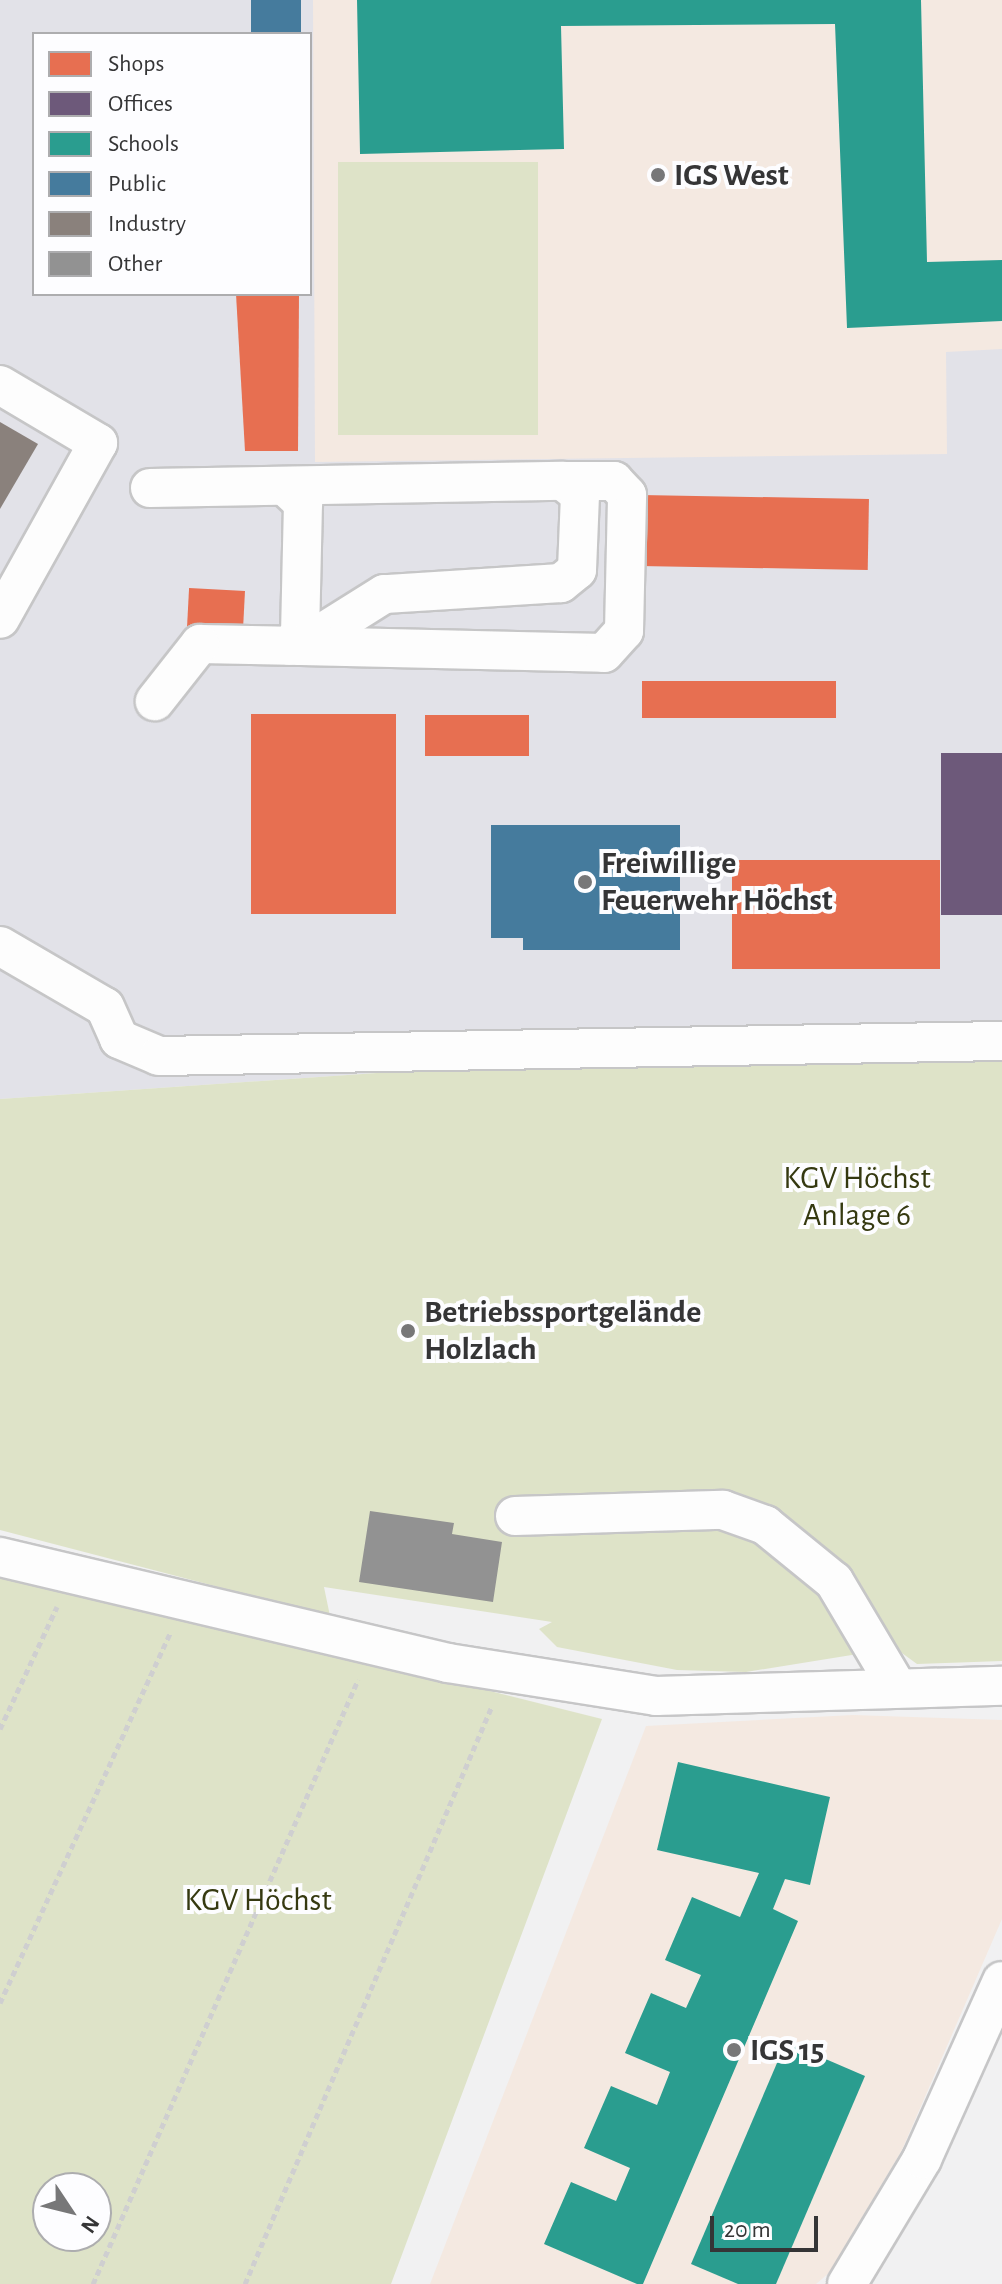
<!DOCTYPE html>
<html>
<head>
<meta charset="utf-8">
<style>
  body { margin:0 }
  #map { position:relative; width:1002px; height:2284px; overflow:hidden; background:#f1f1f2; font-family:"Alegreya Sans",sans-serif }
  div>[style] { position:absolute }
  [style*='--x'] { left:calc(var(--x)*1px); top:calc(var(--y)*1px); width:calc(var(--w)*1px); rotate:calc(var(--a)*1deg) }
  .built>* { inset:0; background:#e2e2e8 }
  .education>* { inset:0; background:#f4e9e1 }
  .green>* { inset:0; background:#dee3c8; transform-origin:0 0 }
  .shops>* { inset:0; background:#e76f51; transform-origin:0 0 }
  .offices>* { inset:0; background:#6d597a; transform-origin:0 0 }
  .schools>* { inset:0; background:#2a9d8f }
  .public>* { inset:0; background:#457b9d; transform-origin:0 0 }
  .industry>* { inset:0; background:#8a817c }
  .building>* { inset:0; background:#929292 }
  .path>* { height:5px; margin-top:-2.5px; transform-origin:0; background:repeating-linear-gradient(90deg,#cfcfd0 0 6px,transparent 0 10px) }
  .roads { filter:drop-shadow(2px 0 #c6c6c7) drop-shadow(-2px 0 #c6c6c7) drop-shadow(0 2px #c6c6c7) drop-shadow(0 -2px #c6c6c7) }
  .minor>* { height:38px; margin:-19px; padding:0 19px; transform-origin:19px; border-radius:19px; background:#fdfdfd }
  .dots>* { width:22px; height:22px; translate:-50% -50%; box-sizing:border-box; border:4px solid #fdfdff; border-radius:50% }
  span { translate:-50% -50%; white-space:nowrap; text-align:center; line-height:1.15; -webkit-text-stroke:8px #fdfdff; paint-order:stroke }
  .poi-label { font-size:32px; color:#353536; font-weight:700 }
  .left { translate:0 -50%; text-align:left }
  .park-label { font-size:32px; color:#353910 }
  .legend { position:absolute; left:32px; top:32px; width:280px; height:264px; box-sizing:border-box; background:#fdfdff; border:2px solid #adadaf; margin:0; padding:10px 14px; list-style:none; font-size:24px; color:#353536 }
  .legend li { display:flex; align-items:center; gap:16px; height:40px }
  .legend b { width:40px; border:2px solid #adadaf }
  .north { position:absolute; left:32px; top:2172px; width:80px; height:80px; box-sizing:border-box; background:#fdfdff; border:2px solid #adadaf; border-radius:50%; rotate:125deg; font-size:22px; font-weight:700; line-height:32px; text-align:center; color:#353536 }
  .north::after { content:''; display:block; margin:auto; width:28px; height:36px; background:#777778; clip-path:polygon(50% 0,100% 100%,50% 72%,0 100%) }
  .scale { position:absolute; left:710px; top:2216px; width:108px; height:36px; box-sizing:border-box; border:4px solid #353536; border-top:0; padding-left:10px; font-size:24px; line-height:28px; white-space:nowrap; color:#353536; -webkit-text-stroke:6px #fdfdff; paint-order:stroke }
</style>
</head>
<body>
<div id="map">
  <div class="built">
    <div style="clip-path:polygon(evenodd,0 0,1002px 0,1002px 1051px,709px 1050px,0 1099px,0 0,34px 34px,310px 34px,310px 294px,34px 294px,34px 34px)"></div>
  </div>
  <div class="education">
    <div style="clip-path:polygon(313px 0,1002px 0,1002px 349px,946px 352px,947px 454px,315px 462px)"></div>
    <div style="clip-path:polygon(853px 1715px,1002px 1720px,1002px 1919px,902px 2150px,829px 2273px,816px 2284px,430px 2284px,646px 1726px)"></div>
  </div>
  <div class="green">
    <div style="left:538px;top:162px;width:273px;height:200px;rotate:90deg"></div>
    <div style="clip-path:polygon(709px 1050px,1002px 1051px,1002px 1661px,917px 1664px,895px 1648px,746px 1672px,677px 1670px,557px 1647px,539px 1629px,552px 1622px,324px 1587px,330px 1616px,0 1530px,0 1099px)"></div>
    <div style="clip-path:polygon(evenodd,0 1569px,602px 1719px,391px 2284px,0 2284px,0 1569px,48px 2188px,96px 2188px,96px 2236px,48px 2236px,48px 2188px)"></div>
  </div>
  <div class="shops">
    <div style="clip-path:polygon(236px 294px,299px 294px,298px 451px,245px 451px)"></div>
    <div style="left:641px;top:495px;width:228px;height:71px;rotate:1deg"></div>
    <div style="left:245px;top:591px;width:42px;height:56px;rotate:93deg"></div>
    <div style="left:642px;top:681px;width:194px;height:37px"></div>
    <div style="left:251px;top:714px;width:145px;height:200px"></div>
    <div style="left:425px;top:715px;width:104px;height:41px"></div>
    <div style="left:940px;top:860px;width:109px;height:208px;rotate:90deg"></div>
  </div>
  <div class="offices">
    <div style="left:941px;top:753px;width:61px;height:162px"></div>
  </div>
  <div class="schools">
    <div style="clip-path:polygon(357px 0,921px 0,927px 262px,1002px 260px,1002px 321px,847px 328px,835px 24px,561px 26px,564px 149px,360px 154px)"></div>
    <div style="clip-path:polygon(678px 1762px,830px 1797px,810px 1885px,785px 1879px,773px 1909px,798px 1921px,643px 2284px,637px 2284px,544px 2244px,571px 2182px,616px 2201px,630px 2168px,584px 2148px,611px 2086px,657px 2105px,670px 2072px,625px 2053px,651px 1993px,686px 2008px,701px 1975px,665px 1960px,692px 1897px,740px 1917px,759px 1873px,657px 1850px)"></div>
    <div style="clip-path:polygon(786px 2042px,865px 2076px,776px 2284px,738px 2284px,691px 2264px)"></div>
  </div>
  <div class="public">
    <div style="left:251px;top:0;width:50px;height:34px"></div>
    <div style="clip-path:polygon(491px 825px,680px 825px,680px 950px,523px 950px,523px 938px,491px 938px)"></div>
  </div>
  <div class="industry">
    <div style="clip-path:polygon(0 422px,38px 444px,0 509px)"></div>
  </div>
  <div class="building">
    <div style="clip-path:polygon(370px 1511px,454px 1523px,452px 1534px,502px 1542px,493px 1602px,359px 1582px)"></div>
  </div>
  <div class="path">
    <div style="--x:0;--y:1729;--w:135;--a:-65"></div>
    <div style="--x:0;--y:2003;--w:407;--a:-65.3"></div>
    <div style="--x:93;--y:2284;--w:660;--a:-66.31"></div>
    <div style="--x:245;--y:2284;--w:629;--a:-66.86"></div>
  </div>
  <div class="roads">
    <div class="minor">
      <div style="--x:0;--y:385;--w:114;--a:30.6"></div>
      <div style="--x:98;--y:443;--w:201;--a:119.1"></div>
      <div style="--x:285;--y:486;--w:25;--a:43"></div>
      <div style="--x:303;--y:503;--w:131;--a:91.3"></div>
      <div style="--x:300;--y:634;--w:16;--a:133"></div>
      <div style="--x:150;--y:488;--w:413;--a:-1"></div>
      <div style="--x:563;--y:481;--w:22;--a:39"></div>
      <div style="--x:580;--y:495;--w:75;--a:92.3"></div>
      <div style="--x:577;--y:570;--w:21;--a:141"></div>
      <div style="--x:561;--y:583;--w:177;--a:176.4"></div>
      <div style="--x:384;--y:594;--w:98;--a:147.9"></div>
      <div style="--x:301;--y:646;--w:101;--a:-178.9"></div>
      <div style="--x:200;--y:644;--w:73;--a:128.3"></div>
      <div style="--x:301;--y:646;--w:303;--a:1.3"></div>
      <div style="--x:604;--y:653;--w:30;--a:-48"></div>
      <div style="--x:624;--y:631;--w:136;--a:-88.7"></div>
      <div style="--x:627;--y:495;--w:19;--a:-133"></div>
      <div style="--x:614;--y:481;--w:51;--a:180"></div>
      <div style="--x:0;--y:946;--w:121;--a:30.2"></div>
      <div style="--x:105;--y:1007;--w:35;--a:66"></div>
      <div style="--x:119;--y:1039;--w:43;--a:23"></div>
      <div style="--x:159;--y:1056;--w:843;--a:-1.02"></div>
      <div style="--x:515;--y:1516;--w:208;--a:-1.7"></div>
      <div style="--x:723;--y:1510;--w:45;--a:19.7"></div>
      <div style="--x:765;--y:1525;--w:89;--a:39.1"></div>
      <div style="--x:834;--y:1581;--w:123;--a:59.3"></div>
      <div style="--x:0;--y:1557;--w:460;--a:13.3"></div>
      <div style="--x:448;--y:1663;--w:211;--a:9"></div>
      <div style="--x:656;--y:1696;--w:346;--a:-1.7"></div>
      <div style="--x:847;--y:2284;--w:146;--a:-59"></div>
      <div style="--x:922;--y:2159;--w:195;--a:-65.8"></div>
    </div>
  </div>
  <div class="dots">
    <div style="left:658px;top:175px;background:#777778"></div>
    <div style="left:585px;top:882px;background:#777778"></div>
    <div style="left:408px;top:1331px;background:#777778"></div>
    <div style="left:734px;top:2050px;background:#777778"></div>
  </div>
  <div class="poi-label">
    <span class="left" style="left:674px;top:175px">IGS West</span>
    <span class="left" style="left:601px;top:882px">Freiwillige<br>Feuerwehr Höchst</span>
    <span class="left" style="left:424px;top:1331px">Betriebssportgelände<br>Holzlach</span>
    <span class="left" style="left:750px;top:2050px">IGS 15</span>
  </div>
  <div class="park-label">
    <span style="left:857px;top:1197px">KGV Höchst<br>Anlage 6</span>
    <span style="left:258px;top:1900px">KGV Höchst</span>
  </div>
  <ul class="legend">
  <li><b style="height:22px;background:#e76f51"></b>Shops</li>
  <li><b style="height:22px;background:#6d597a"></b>Offices</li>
  <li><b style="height:22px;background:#2a9d8f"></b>Schools</li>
  <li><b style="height:22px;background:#457b9d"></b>Public</li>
  <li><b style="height:22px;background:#8a817c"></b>Industry</li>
  <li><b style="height:22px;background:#929292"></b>Other</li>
  </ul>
  <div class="north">N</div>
  <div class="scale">20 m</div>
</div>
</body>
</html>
